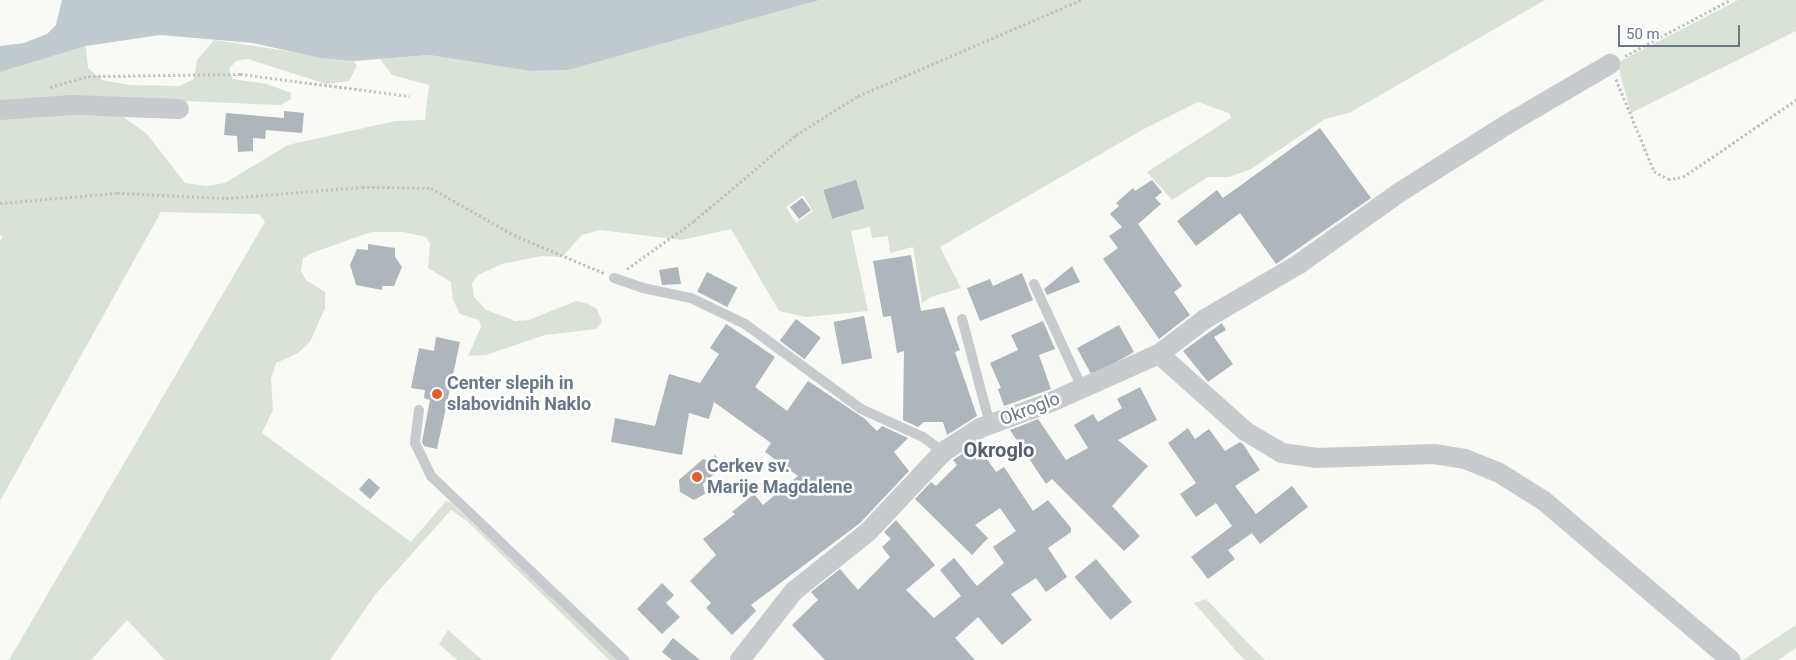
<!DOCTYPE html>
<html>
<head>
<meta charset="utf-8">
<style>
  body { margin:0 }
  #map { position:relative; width:1796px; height:660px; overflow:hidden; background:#f9f9f6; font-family:Roboto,sans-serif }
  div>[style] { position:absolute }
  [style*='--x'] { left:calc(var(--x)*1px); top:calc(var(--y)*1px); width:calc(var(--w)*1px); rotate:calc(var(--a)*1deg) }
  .green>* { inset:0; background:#dae1d7 }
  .water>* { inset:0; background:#c1cacf }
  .building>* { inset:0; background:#aeb5bb; transform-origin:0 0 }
  .path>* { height:3px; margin-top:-1.5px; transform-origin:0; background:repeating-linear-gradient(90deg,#c1c3c5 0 2.5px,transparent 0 5px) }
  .service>* { height:10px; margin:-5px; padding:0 5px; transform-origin:5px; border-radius:5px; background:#c7cbce }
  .minor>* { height:20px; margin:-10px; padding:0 10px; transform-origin:10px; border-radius:10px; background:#c7cbce }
  .dots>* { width:14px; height:14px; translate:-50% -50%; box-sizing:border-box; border:2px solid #fff; border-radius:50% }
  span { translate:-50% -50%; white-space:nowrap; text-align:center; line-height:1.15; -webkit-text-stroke:5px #fff; paint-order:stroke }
  .poi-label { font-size:18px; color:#687888; font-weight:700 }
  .left { translate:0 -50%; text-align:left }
  .street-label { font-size:18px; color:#687888 }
  .quarter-label { font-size:20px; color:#56616d; font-weight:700 }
  .scale { position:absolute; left:1618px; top:25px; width:122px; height:22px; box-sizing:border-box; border:2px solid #687888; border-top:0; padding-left:6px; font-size:15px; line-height:18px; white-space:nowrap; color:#687888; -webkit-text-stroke:4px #fff; paint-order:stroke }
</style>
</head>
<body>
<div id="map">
  <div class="green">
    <div style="clip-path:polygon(evenodd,820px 0,1545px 0,1349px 113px,1325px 119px,1251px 169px,1229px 177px,1208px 177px,1172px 200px,1147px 172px,1231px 118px,1229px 113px,1198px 102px,1142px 130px,940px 247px,961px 288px,931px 297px,922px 303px,913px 247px,890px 253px,888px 236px,872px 238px,870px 227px,851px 231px,868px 311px,806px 317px,779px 311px,731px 229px,681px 240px,600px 230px,582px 235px,562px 257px,541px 256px,502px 264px,478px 275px,472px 283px,474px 297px,486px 310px,515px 321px,529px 320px,576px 301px,588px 304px,597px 309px,602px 322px,596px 329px,545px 335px,486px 355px,468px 356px,481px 327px,479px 320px,460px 314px,453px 300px,451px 282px,428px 268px,430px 243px,426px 237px,404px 232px,371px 232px,312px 253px,303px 258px,301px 271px,306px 280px,325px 292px,325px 308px,310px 342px,298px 353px,276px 363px,271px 379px,273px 410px,262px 433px,411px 542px,446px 501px,450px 502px,619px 660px,609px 660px,466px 520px,451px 510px,375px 595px,330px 660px,165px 660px,127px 620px,91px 660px,9px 660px,265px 222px,259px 214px,161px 212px,0 501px,0 241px,3px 235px,0 236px,0 72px,86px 46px,88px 68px,102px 80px,130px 85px,179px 86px,194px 79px,197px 60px,214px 40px,354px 61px,357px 66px,349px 81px,326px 84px,248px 59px,236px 61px,229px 69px,233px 79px,267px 84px,291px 93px,291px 99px,281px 105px,135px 99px,82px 104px,85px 116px,122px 116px,147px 134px,185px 183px,207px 186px,225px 183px,288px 145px,395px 121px,425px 120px,429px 85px,392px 75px,380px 59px,429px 55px,530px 71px,568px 70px,820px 0,803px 195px,813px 211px,796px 223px,786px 207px,803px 195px)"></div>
    <div style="clip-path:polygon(1738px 0,1796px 0,1796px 31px,1631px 113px,1617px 63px)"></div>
    <div style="clip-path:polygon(1206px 599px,1247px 642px,1265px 660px,1245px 660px,1238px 653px,1194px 603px)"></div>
    <div style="clip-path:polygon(1796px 625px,1796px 648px,1778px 660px,1743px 660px)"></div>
    <div style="clip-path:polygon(448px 630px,482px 660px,457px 660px,439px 644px)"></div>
  </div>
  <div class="water">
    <div style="clip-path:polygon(62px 0,820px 0,568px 70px,530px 71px,429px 55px,354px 61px,321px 58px,253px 43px,160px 35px,86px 46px,0 72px,0 46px,24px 43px,47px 34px,56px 25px)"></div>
  </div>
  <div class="building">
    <div style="clip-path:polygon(284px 111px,304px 113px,302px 133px,266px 130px,265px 139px,253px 138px,253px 151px,238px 152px,237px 136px,224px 135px,226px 113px,284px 118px)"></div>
    <div style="clip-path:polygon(1320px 128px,1371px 198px,1276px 264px,1240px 213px,1196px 246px,1177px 221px,1217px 190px,1223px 198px)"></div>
    <div style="left:856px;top:180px;width:30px;height:34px;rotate:73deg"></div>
    <div style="clip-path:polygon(1152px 180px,1162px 192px,1155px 198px,1161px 204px,1138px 224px,1182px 286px,1174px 292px,1190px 315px,1159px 339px,1103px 259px,1118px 248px,1109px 236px,1122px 227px,1110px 214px,1119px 206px,1116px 203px,1133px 188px,1135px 191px)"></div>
    <div style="left:802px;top:198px;width:15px;height:15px;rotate:53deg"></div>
    <div style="clip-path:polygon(368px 244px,395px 248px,395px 257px,402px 267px,394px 286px,382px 286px,382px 290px,356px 285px,350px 265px,357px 249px,368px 250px)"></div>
    <div style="clip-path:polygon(911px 255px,921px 311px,944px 307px,960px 350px,955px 352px,977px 416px,947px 435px,943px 422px,924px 422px,918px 427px,903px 420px,904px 351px,897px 353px,891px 316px,883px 317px,873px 261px)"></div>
    <div style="clip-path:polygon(1072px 266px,1080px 282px,1047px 295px,1044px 289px)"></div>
    <div style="clip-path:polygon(678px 267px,681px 284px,662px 285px,659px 270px)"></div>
    <div style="left:707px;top:272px;width:34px;height:22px;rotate:27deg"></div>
    <div style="clip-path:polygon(1022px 273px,1033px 300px,980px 321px,967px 288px,990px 279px,993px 286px)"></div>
    <div style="left:864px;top:316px;width:43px;height:31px;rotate:79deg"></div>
    <div style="left:796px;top:319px;width:31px;height:27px;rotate:37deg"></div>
    <div style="clip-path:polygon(1043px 321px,1055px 349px,1039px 355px,1051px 389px,1004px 406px,998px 389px,1001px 388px,990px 363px,1018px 350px,1011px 335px)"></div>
    <div style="clip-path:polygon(1222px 323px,1226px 330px,1214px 337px,1233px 364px,1208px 382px,1183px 351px)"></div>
    <div style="clip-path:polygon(726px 324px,775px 357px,755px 387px,787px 411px,808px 381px,865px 419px,877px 431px,882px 426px,908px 438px,894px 452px,909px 471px,860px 523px,751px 605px,756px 611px,732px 635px,706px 608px,711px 603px,690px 581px,716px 555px,703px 539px,735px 514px,732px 512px,754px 494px,763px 505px,798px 476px,765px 452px,771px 443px,714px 402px,709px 419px,689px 413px,682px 455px,611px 442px,615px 418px,655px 426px,669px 374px,700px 383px,719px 354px,710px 348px)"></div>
    <div style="left:1119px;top:325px;width:31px;height:48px;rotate:61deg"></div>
    <div style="clip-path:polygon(436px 337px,460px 342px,437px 449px,424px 446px,422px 442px,430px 400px,424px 398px,425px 390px,411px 388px,419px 348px,434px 351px)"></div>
    <div style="clip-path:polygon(1140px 387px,1157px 420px,1118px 440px,1148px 466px,1112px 506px,1140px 536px,1124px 551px,1052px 479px,1046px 484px,1010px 430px,1038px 419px,1066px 460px,1088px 448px,1074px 425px,1093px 414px,1098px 422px,1122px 408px,1117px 399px)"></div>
    <div style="clip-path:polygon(1188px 428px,1195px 439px,1209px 429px,1225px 451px,1240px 442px,1243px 444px,1260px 470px,1235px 486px,1256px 514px,1292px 486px,1308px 507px,1260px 544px,1252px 533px,1228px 550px,1235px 559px,1208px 579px,1191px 557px,1232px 526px,1216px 503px,1196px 517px,1180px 494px,1196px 483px,1168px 443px)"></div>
    <div style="clip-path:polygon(977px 444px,996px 472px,1004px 467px,1033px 511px,1048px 500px,1071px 528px,1071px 532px,1048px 548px,1067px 577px,1046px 592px,1036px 578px,1011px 594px,1032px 620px,1002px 645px,978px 617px,955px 638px,975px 660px,825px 660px,792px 625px,818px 600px,811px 592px,840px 569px,858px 590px,890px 557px,882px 547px,891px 539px,884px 532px,896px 520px,935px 565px,906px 590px,934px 618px,961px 596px,940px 570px,954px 558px,977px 586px,1004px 563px,993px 547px,1016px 531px,1000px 508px,975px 525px,988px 538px,972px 555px,915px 499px,931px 482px,936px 486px,957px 465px,953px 460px)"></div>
    <div style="clip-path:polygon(715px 455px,724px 465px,703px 484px,705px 494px,694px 500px,680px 492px,679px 480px,703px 459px,709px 461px)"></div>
    <div style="left:369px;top:478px;width:15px;height:15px;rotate:42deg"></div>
    <div style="left:1096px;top:559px;width:56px;height:28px;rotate:50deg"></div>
    <div style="clip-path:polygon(662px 583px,674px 595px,666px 603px,680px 617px,662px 634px,637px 609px)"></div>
    <div style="clip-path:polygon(673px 638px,700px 660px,672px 660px,662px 652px)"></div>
  </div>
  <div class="path">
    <div style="--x:1625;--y:56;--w:119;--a:-28.1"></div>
    <div style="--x:1616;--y:79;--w:100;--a:67.6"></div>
    <div style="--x:1654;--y:171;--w:16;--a:30"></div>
    <div style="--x:1668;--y:179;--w:15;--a:-8"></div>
    <div style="--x:1683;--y:177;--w:137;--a:-34.3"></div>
    <div style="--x:50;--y:87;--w:40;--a:-16"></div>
    <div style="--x:88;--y:76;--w:152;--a:-0.8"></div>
    <div style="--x:240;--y:74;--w:171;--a:7.4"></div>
    <div style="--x:0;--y:203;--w:117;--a:-4.9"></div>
    <div style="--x:117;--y:193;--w:109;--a:2.6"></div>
    <div style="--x:226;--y:198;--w:136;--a:-4.6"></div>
    <div style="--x:362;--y:187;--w:69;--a:0.8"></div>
    <div style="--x:431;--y:188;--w:95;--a:29.5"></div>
    <div style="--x:514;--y:235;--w:98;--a:22.9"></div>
    <div style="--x:627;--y:269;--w:82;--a:-35.6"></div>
    <div style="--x:694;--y:221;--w:133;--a:-40.1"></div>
    <div style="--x:796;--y:135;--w:73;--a:-32.2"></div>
    <div style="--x:858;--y:96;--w:243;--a:-23.3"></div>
  </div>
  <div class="service">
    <div style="--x:614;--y:278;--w:31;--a:19"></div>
    <div style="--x:643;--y:288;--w:49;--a:11.8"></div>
    <div style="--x:691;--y:298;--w:60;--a:25.7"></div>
    <div style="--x:745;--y:324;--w:144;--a:36.2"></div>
    <div style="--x:861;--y:409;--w:68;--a:24.3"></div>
    <div style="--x:923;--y:437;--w:25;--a:37"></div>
    <div style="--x:1034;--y:284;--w:115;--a:65.2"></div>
    <div style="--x:962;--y:319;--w:109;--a:75.1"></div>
    <div style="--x:419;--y:410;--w:33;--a:97"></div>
    <div style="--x:415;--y:443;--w:37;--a:64"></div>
    <div style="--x:431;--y:476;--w:267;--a:43.6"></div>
  </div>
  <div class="minor">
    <div style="--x:0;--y:110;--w:72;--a:-4"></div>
    <div style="--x:72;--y:105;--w:107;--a:2.1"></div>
    <div style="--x:1159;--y:354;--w:58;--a:-37.3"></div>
    <div style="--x:1205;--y:319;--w:109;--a:-30.3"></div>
    <div style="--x:1299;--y:264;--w:120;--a:-35.5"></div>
    <div style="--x:1397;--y:194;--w:129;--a:-32.3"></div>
    <div style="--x:1506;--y:125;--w:121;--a:-30.4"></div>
    <div style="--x:740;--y:660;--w:88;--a:-52"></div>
    <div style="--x:794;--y:591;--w:95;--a:-38.6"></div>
    <div style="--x:868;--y:532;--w:110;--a:-46.8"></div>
    <div style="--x:943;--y:452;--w:44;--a:-33"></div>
    <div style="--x:980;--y:428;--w:76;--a:-20.1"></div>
    <div style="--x:1051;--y:402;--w:118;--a:-24"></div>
    <div style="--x:1159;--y:354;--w:115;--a:41.8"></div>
    <div style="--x:1245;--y:431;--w:43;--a:30.7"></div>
    <div style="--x:1282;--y:453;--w:34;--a:8"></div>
    <div style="--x:1316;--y:458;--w:118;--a:-1.9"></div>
    <div style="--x:1434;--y:454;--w:31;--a:9"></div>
    <div style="--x:1465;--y:459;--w:35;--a:22"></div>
    <div style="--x:1498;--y:472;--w:54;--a:32.2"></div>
    <div style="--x:1544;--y:501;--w:245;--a:40.4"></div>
  </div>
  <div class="dots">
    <div style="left:437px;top:394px;background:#e55e2a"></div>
    <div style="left:697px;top:477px;background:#e55e2a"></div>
  </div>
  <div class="poi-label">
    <span class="left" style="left:447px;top:394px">Center slepih in<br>slabovidnih Naklo</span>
    <span class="left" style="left:707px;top:477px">Cerkev sv.<br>Marije Magdalene</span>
  </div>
  <div class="street-label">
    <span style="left:1030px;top:409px;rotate:-21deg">Okroglo</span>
  </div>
  <div class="quarter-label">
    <span style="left:999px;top:450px">Okroglo</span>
  </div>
  <div class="scale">50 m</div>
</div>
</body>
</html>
